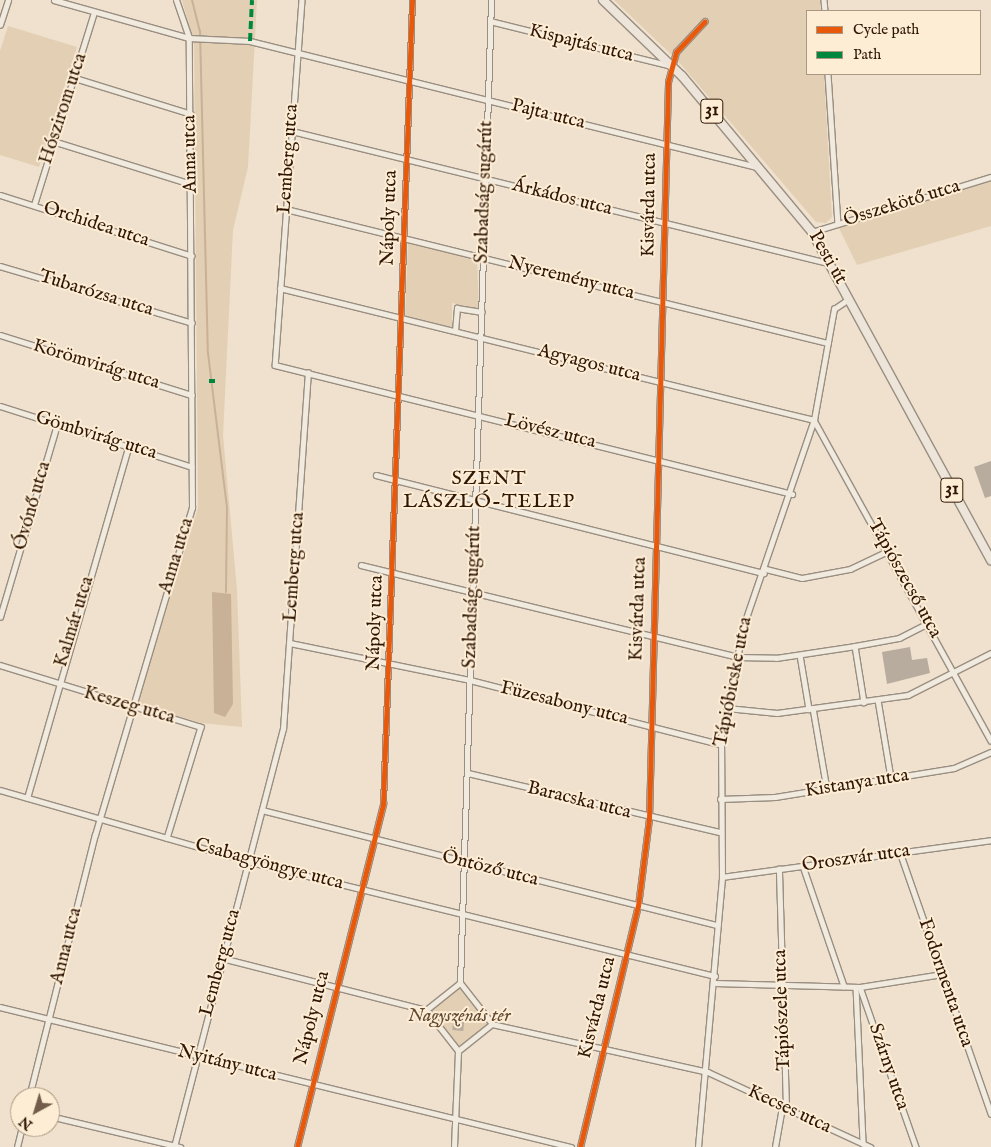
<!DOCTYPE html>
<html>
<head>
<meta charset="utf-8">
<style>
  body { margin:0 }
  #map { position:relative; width:991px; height:1147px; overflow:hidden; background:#efe1cd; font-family:"IM FELL English",serif }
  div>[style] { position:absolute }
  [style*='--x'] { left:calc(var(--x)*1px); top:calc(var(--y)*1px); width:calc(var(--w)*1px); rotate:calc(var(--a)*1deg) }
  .green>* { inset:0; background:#e3cfb4; transform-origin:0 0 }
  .water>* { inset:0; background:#c8b197 }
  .stream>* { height:2px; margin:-1px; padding:0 1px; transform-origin:1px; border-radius:1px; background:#c8b197 }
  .building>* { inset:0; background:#b7ac9e; transform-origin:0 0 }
  .roads { filter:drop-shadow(1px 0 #998e81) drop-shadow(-1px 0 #998e81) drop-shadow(0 1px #998e81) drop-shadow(0 -1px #998e81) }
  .street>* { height:4.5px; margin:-2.25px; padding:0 2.25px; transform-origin:2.25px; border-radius:2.25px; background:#f1eadf }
  .primary>* { height:8px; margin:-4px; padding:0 4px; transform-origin:4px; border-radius:4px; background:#eee5da }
  .quiet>* { height:4px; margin-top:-2px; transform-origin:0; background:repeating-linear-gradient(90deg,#00873e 0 8px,transparent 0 12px) }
  .cycleway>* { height:5px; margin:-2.5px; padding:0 2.5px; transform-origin:2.5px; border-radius:2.5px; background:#e8590c }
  span { translate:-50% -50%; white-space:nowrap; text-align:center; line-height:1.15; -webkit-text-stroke:4px #feedd5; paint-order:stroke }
  .shield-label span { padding:1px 4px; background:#feedd5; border:1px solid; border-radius:4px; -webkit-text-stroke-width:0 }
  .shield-label { font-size:18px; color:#2f1605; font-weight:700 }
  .street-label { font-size:19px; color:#2f1605 }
  .park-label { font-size:19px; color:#624933; font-style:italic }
  .neighbourhood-label { font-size:20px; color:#2f1605; letter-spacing:1px }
  .legend { position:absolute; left:806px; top:10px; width:175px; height:65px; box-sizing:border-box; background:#feedd5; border:1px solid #ab9782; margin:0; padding:6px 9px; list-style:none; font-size:15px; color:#2f1605 }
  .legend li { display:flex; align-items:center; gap:10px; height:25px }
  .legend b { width:25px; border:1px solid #ab9782 }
  .north { position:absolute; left:10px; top:1087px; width:50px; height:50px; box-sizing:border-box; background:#feedd5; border:1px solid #ab9782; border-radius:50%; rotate:219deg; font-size:14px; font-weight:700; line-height:20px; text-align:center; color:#2f1605 }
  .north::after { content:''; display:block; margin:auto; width:18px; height:22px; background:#725d4b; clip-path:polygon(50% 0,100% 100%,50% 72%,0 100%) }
</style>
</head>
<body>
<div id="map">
  <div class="green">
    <div style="clip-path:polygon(182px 0,257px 0,248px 167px,233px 230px,223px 435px,237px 590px,242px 727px,201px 723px,137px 704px,198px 508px,194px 45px)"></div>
    <div style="clip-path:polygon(614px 0,820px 0,821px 11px,807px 11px,807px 74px,824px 74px,832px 217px,826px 223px,816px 222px,678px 61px)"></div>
    <div style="clip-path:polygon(8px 26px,77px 47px,39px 167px,0 155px,0 51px)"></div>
    <div style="clip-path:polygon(991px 180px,991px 226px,857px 265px,839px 228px)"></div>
    <div style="clip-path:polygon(408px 242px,477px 259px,479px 309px,452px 303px,452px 327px,405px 318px)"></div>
    <div style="left:460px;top:983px;width:52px;height:43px;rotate:52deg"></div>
  </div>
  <div class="water">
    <div style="clip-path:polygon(212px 592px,231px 594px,233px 704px,225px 717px,214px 713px)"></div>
  </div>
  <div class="stream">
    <div style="--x:192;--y:0;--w:32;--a:76"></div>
    <div style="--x:200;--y:31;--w:322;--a:88.6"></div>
    <div style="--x:208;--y:353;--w:155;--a:83"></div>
    <div style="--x:227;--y:507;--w:85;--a:90.7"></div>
  </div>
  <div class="building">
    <div style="clip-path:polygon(991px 461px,991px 496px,985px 498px,974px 467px)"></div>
    <div style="clip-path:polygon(910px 647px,912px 660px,927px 658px,930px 673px,887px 684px,882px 652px)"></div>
    <div style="left:454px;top:1011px;width:11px;height:19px;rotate:5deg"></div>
  </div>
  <div class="roads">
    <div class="street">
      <div style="--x:54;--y:0;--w:140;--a:15.7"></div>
      <div style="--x:189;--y:38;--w:61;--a:2.8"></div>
      <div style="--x:250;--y:41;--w:522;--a:13.96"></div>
      <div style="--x:302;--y:0;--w:366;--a:94.2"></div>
      <div style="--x:275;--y:365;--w:533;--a:14.01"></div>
      <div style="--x:824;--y:0;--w:11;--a:85"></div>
      <div style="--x:490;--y:21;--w:183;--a:13.9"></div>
      <div style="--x:0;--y:25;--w:26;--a:-72"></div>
      <div style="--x:828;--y:74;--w:150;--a:86.2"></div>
      <div style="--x:75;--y:78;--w:121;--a:17.2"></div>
      <div style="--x:292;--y:131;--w:552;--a:13.83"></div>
      <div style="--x:53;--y:141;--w:145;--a:17.3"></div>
      <div style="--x:0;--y:195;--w:201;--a:17.6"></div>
      <div style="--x:34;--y:205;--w:202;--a:-72.7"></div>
      <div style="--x:286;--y:209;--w:558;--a:13.89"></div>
      <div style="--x:812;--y:232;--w:187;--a:-17.1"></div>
      <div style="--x:0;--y:266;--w:200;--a:16.5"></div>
      <div style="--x:280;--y:288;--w:550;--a:13.88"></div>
      <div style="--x:814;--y:420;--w:366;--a:61.1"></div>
      <div style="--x:455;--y:331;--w:23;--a:-85"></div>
      <div style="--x:457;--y:308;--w:25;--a:9"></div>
      <div style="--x:0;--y:335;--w:201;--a:17.4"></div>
      <div style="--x:0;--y:406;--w:201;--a:17.6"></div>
      <div style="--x:376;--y:475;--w:400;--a:14.2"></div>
      <div style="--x:361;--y:565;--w:387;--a:13.7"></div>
      <div style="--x:737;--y:657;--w:39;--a:1"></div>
      <div style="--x:776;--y:658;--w:80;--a:-8.6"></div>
      <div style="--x:855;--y:646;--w:45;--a:-10.3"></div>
      <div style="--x:899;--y:638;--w:33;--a:-27"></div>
      <div style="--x:766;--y:569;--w:37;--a:14"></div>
      <div style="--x:802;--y:578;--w:49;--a:-10.6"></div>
      <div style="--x:850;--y:569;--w:42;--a:-25.3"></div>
      <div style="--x:0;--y:617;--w:201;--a:-73.5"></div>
      <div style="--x:290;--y:643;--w:184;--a:11.6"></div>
      <div style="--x:470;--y:680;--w:258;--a:14.4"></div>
      <div style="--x:855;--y:646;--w:57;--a:80.9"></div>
      <div style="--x:800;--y:655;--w:55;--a:80.5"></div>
      <div style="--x:0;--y:665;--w:210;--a:17.1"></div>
      <div style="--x:201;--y:727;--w:116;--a:107"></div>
      <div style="--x:878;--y:700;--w:79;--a:80.5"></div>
      <div style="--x:727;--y:708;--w:50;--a:5.7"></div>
      <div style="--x:777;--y:713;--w:132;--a:-7.8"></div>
      <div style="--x:908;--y:695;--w:93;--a:-26.8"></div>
      <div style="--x:813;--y:708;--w:82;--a:80.2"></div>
      <div style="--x:468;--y:773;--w:259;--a:13.2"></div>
      <div style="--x:0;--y:790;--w:257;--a:16"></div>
      <div style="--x:247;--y:861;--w:482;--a:13.8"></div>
      <div style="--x:27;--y:798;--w:365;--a:-73.9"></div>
      <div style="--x:720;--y:799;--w:55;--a:-2.1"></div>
      <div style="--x:775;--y:797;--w:181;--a:-9.2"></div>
      <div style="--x:954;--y:768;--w:40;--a:-23.4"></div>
      <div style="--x:262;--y:810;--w:470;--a:14.2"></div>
      <div style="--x:900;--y:852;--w:277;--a:70.8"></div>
      <div style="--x:803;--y:866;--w:127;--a:71.1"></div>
      <div style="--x:722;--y:877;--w:272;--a:-7.8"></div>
      <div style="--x:222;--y:958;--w:211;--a:14.3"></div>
      <div style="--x:460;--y:983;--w:983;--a:-88.19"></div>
      <div style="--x:715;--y:983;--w:145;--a:1.6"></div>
      <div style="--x:860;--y:987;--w:83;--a:-9"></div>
      <div style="--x:856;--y:987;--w:157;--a:87.4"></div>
      <div style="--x:860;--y:987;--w:170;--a:70.7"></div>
      <div style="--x:0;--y:1007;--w:588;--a:13.78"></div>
      <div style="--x:492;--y:1024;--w:221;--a:12.5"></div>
      <div style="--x:708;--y:1072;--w:179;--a:24.8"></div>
      <div style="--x:458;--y:1051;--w:43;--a:-38.5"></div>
      <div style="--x:492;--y:1024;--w:52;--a:-128"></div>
      <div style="--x:458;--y:1051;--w:52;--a:-128"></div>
      <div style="--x:426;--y:1010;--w:43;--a:-38.5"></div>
      <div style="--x:29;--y:1097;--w:270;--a:-75.9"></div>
      <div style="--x:95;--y:835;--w:341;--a:-73.5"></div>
      <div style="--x:192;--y:508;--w:470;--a:-90.4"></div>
      <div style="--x:189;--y:38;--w:40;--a:-108.9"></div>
      <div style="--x:50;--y:1116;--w:134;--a:13.4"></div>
      <div style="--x:17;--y:1147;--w:21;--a:-76"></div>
      <div style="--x:174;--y:1147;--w:432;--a:-75.4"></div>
      <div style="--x:283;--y:729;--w:357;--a:-86"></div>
      <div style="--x:297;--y:1147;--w:354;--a:-75.9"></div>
      <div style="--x:383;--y:804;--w:805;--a:-87.93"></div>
      <div style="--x:454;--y:1147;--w:96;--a:-87.6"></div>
      <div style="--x:580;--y:1147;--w:248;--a:-76.5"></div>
      <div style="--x:638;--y:906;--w:88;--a:-82.8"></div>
      <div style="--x:649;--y:819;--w:737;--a:-88.52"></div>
      <div style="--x:668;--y:82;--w:31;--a:-75"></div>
      <div style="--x:676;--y:52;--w:42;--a:-46.9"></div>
      <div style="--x:698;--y:1147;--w:271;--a:-84.9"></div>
      <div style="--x:722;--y:877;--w:140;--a:-90.4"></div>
      <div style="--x:721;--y:737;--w:115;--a:-78.5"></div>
      <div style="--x:744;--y:624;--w:216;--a:-71.1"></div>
      <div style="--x:814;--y:420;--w:113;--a:-79.8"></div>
      <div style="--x:834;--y:309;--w:18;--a:-34"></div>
      <div style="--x:775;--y:1147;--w:35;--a:-80"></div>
      <div style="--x:781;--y:1113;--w:7;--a:-45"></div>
      <div style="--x:786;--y:1108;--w:239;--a:-91.7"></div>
    </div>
    <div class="primary">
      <div style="--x:603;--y:0;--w:110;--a:43.9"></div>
      <div style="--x:682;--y:76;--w:203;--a:50.2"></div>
      <div style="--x:812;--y:232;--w:374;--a:61.4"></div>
    </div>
  </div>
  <div class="quiet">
    <div style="--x:250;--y:41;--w:41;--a:-87.2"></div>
    <div style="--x:209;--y:381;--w:6;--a:0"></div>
  </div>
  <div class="cycleway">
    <div style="--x:297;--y:1147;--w:354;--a:-75.9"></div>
    <div style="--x:383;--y:804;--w:805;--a:-87.93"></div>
    <div style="--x:580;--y:1147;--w:248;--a:-76.5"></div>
    <div style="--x:638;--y:906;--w:88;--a:-82.8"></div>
    <div style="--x:649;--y:819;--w:737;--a:-88.52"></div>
    <div style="--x:668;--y:82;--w:31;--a:-75"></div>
    <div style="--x:676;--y:52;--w:42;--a:-46.9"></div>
  </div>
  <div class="shield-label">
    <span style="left:712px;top:111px">31</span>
    <span style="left:952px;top:490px">31</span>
  </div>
  <div class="street-label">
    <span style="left:581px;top:44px;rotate:14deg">Kispajtás utca</span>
    <span style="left:64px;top:109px;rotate:-72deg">Hószirom utca</span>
    <span style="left:548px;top:115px;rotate:14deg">Pajta utca</span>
    <span style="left:191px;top:154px;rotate:-91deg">Anna utca</span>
    <span style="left:289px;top:159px;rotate:-86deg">Lemberg utca</span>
    <span style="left:485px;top:192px;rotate:-88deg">Szabadság sugárút</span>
    <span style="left:562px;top:198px;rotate:14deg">Árkádos utca</span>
    <span style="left:902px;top:204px;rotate:-17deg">Összekötő utca</span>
    <span style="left:650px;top:205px;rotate:-89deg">Kisvárda utca</span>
    <span style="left:390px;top:218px;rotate:-88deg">Nápoly utca</span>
    <span style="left:96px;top:225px;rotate:18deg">Orchidea utca</span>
    <span style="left:827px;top:258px;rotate:60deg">Pesti út</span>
    <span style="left:571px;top:279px;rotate:14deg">Nyeremény utca</span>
    <span style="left:96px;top:294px;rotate:17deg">Tubarózsa utca</span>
    <span style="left:589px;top:364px;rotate:14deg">Agyagos utca</span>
    <span style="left:96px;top:365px;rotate:17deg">Körömvirág utca</span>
    <span style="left:550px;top:432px;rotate:14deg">Lövész utca</span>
    <span style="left:96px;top:436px;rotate:17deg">Gömbvirág utca</span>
    <span style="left:33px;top:506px;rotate:-74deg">Óvónő utca</span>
    <span style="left:177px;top:556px;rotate:-73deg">Anna utca</span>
    <span style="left:295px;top:567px;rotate:-86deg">Lemberg utca</span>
    <span style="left:904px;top:579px;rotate:61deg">Tápiószecső utca</span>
    <span style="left:473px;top:597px;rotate:-88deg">Szabadság sugárút</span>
    <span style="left:639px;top:609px;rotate:-88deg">Kisvárda utca</span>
    <span style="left:75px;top:622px;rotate:-73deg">Kalmár utca</span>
    <span style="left:376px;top:623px;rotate:-88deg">Nápoly utca</span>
    <span style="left:734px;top:682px;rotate:-79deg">Tápióbicske utca</span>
    <span style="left:564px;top:704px;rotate:14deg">Füzesabony utca</span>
    <span style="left:129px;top:706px;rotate:16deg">Keszeg utca</span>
    <span style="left:857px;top:784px;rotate:-9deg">Kistanya utca</span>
    <span style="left:579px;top:801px;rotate:14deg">Baracska utca</span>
    <span style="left:856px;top:859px;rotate:-8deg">Oroszvár utca</span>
    <span style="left:269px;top:865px;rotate:15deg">Csabagyöngye utca</span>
    <span style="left:490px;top:869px;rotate:14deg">Öntöző utca</span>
    <span style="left:67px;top:946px;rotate:-76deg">Anna utca</span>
    <span style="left:221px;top:963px;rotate:-75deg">Lemberg utca</span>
    <span style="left:945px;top:983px;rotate:71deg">Fodormenta utca</span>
    <span style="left:598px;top:1008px;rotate:-76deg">Kisvárda utca</span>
    <span style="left:783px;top:1010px;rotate:-92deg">Tápiószele utca</span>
    <span style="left:313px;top:1018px;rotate:-76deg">Nápoly utca</span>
    <span style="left:227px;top:1064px;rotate:14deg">Nyitány utca</span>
    <span style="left:888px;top:1067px;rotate:71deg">Szárny utca</span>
    <span style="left:789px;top:1110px;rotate:25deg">Kecses utca</span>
  </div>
  <div class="park-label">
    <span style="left:459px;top:1017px">Nagyszénás tér</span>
  </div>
  <div class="neighbourhood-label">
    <span style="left:489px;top:490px">SZENT<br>LÁSZLÓ-TELEP</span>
  </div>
  <ul class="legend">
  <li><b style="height:6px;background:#e8590c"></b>Cycle path</li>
  <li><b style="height:6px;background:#00873e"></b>Path</li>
  </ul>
  <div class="north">N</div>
</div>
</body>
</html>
